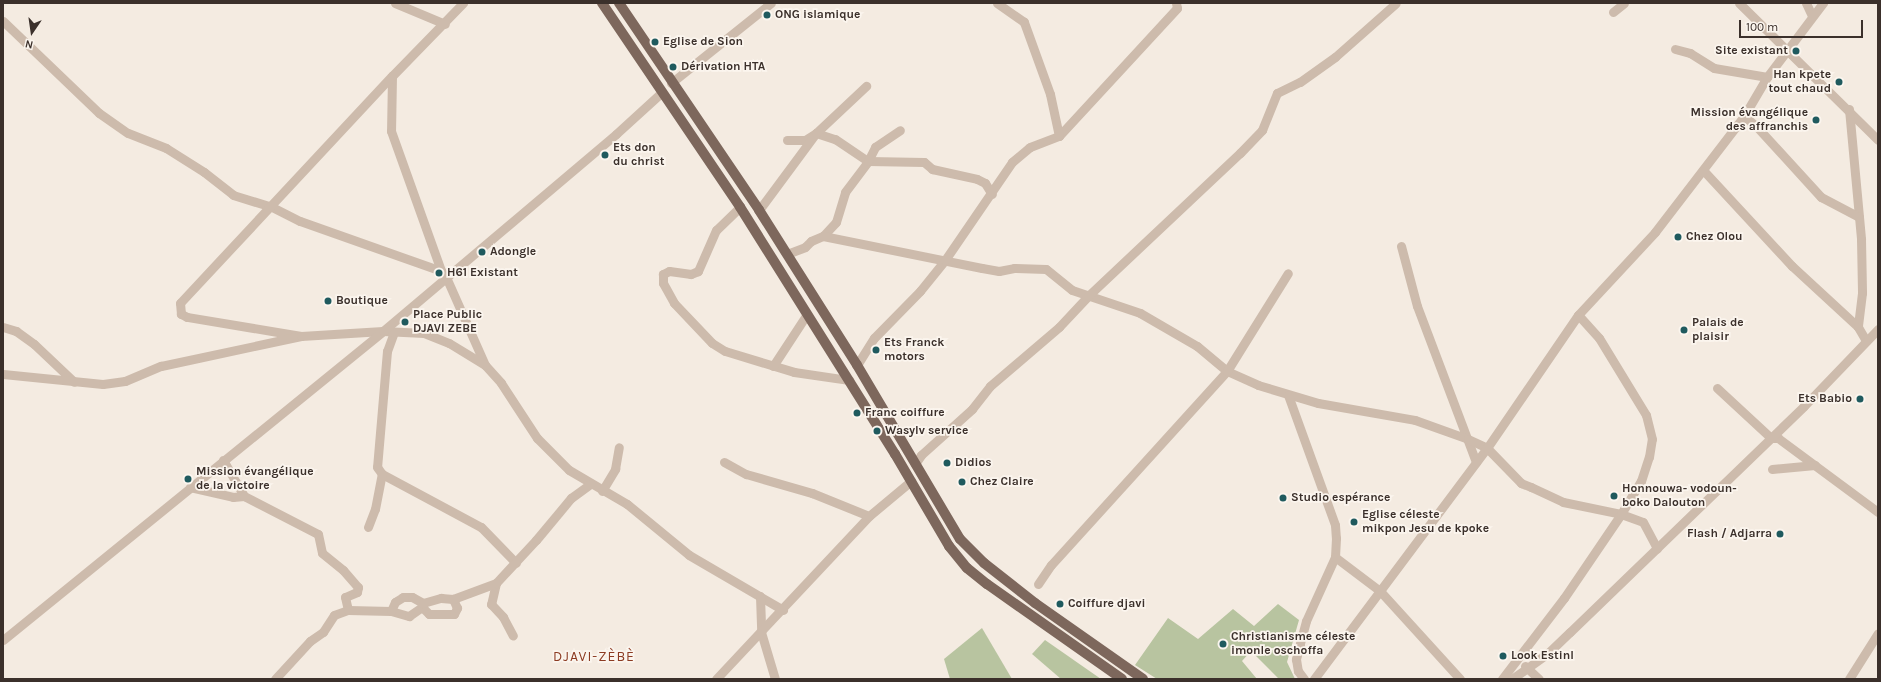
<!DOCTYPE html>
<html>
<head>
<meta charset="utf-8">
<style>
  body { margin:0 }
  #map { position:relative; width:1881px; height:682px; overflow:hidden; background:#f4ebe1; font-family:Karla,sans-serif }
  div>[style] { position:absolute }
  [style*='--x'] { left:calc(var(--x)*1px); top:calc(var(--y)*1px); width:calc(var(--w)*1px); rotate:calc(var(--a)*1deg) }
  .green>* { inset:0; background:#b8c4a0 }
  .minor>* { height:9px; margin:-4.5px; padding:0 4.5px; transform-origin:4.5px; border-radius:4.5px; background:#cdbbac }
  .primary>* { height:10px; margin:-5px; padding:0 5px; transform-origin:5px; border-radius:5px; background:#7d675c }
  .dots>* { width:11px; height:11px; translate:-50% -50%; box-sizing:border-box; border:2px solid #fbf5ee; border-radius:50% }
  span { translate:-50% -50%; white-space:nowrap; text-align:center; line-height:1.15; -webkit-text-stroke:3.5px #fbf5ee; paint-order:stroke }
  .poi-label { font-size:12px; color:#3b302b; font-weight:700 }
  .left { translate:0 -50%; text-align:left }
  .right { translate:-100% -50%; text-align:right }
  .quarter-label { font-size:14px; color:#8c3b22; letter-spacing:1px }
  .frame { position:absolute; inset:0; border:4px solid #3b302b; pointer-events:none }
  .north { position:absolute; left:12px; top:12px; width:40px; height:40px; -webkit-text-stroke:3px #fbf5ee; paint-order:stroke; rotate:193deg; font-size:11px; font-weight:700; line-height:16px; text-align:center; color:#3b302b }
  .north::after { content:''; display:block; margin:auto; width:14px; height:18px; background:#3b302b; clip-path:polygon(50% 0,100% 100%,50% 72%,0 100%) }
  .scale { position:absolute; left:1739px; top:20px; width:124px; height:18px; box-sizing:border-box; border:2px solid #3b302b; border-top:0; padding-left:5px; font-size:12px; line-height:14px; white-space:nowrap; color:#3b302b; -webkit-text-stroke:3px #fbf5ee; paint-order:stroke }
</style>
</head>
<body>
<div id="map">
  <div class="green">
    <div style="clip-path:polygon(1278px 604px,1299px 620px,1287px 662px,1295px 679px,1279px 679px,1251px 651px,1242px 661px,1257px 679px,1157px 679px,1135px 665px,1168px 618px,1198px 639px,1233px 609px,1254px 626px)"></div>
    <div style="clip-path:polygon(982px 628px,1012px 679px,950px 679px,944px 659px)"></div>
    <div style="clip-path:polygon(1045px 640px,1101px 679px,1061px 679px,1032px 654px)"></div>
  </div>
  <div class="minor">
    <div style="--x:395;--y:3;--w:54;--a:22.8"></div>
    <div style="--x:1739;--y:3;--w:195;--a:44.6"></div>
    <div style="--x:1806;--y:3;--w:14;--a:65"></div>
    <div style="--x:1613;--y:12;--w:14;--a:-39"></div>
    <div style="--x:3;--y:21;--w:133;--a:43.8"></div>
    <div style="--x:99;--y:113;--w:35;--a:35"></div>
    <div style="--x:128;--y:133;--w:41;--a:21.5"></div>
    <div style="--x:166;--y:148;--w:45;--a:32.3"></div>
    <div style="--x:204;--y:172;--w:37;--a:38"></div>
    <div style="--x:233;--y:195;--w:41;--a:17.1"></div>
    <div style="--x:272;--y:207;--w:31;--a:27"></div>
    <div style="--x:300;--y:221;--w:150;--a:19.5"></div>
    <div style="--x:1675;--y:49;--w:16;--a:15"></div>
    <div style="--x:1690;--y:53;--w:28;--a:32"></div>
    <div style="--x:1714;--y:68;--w:54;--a:9.6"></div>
    <div style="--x:392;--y:76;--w:55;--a:91"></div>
    <div style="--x:391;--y:131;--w:149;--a:70.3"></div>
    <div style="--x:441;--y:271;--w:8;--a:50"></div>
    <div style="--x:446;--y:277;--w:96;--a:66.1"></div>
    <div style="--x:485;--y:365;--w:24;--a:48"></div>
    <div style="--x:501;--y:383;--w:66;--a:56.8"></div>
    <div style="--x:537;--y:438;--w:45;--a:45"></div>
    <div style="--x:569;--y:470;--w:67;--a:30.4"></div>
    <div style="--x:627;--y:504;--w:80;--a:39.4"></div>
    <div style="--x:689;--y:555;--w:109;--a:30.3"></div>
    <div style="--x:671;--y:83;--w:128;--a:-38.7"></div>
    <div style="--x:1849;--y:109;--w:131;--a:84.7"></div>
    <div style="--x:1861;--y:239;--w:54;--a:88.9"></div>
    <div style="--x:1862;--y:293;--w:34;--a:97"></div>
    <div style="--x:1744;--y:116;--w:17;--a:40"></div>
    <div style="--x:1757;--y:127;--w:95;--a:47.6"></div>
    <div style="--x:1821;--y:197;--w:43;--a:27.8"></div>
    <div style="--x:1059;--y:136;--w:174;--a:-47.3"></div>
    <div style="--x:1177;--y:8;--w:5;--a:-101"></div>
    <div style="--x:787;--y:140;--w:18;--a:0"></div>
    <div style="--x:805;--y:140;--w:13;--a:-32"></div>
    <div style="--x:816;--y:133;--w:20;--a:18"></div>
    <div style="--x:835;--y:139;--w:40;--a:34"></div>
    <div style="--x:868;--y:161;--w:56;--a:1"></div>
    <div style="--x:924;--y:162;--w:11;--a:41"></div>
    <div style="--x:932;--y:169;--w:46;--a:12.5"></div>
    <div style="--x:977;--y:179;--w:9;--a:27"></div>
    <div style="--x:985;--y:183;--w:13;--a:58"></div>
    <div style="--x:1703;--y:170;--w:131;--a:47.2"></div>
    <div style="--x:1792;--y:266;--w:90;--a:42.7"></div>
    <div style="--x:1858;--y:327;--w:16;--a:60"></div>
    <div style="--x:740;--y:207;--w:33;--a:136"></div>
    <div style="--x:716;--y:230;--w:45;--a:113.7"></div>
    <div style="--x:698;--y:271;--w:8;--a:157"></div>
    <div style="--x:691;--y:274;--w:22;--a:-172"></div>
    <div style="--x:669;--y:271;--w:7;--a:153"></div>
    <div style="--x:663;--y:274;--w:9;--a:90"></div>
    <div style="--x:663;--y:283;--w:23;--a:61"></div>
    <div style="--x:674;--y:303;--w:55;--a:46.5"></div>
    <div style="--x:712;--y:343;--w:15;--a:32"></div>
    <div style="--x:725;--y:351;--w:72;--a:16.9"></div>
    <div style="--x:794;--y:372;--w:56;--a:8.3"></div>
    <div style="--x:759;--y:210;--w:96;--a:-53.5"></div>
    <div style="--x:816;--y:133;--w:69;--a:-43.2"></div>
    <div style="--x:823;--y:236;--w:19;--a:-47"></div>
    <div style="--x:836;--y:222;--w:31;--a:-73"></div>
    <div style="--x:845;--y:192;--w:39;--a:-53"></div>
    <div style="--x:868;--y:161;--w:16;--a:-63"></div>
    <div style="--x:875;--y:147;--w:30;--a:-34"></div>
    <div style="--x:1401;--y:246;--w:62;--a:75.1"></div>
    <div style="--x:1417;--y:306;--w:167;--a:69.3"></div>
    <div style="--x:787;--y:254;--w:19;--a:-21"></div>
    <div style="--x:805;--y:247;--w:8;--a:-45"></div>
    <div style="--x:811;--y:241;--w:13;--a:-23"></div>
    <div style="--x:823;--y:236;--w:162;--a:11.4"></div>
    <div style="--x:982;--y:268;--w:17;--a:10"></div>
    <div style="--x:999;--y:271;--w:15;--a:-11"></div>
    <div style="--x:1014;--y:268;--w:32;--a:2"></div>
    <div style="--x:1046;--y:269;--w:33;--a:39"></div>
    <div style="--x:1072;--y:290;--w:72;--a:18.7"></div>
    <div style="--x:1140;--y:313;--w:66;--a:30.1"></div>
    <div style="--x:1197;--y:346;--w:39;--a:40"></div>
    <div style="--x:1227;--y:371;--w:34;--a:24"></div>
    <div style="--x:1258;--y:385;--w:63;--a:16.7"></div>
    <div style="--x:1318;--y:403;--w:98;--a:9.9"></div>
    <div style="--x:1415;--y:420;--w:56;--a:19.7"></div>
    <div style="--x:1468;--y:439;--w:21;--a:25"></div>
    <div style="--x:1487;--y:448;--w:49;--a:45.8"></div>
    <div style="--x:1521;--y:483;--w:11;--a:22"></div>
    <div style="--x:1531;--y:487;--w:35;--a:25"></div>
    <div style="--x:1563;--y:502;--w:59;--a:11.7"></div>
    <div style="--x:1621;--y:514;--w:23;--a:20"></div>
    <div style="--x:1643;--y:522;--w:30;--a:62"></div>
    <div style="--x:3;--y:327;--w:14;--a:17"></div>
    <div style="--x:16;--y:331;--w:22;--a:36"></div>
    <div style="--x:34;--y:344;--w:55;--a:43.5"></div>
    <div style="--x:394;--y:332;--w:20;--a:110"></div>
    <div style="--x:387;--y:351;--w:116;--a:94.9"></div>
    <div style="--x:377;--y:467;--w:9;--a:54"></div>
    <div style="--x:382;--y:474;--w:112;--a:28.2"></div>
    <div style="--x:481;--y:527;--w:50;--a:45.8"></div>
    <div style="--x:301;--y:336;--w:116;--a:-170.5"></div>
    <div style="--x:187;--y:317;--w:7;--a:-153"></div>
    <div style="--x:181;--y:314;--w:11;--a:-95"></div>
    <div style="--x:180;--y:303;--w:311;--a:-47"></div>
    <div style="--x:392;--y:76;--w:102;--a:-45.8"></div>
    <div style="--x:857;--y:365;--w:32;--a:-58"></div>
    <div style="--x:874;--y:338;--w:66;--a:-45.6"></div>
    <div style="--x:920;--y:291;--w:40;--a:-51"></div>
    <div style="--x:945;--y:260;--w:119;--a:-55.6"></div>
    <div style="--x:1012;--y:162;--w:23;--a:-40"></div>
    <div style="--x:1030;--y:147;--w:31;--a:-21"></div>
    <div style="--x:1059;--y:136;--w:43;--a:-102.1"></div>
    <div style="--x:1050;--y:94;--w:77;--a:-109.9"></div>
    <div style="--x:1024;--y:22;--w:33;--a:-145"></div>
    <div style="--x:773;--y:366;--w:62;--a:-56.8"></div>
    <div style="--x:3;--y:374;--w:100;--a:5.7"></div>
    <div style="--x:103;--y:384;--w:22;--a:-8"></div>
    <div style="--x:125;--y:381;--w:39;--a:-23"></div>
    <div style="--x:161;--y:366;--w:143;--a:-12.1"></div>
    <div style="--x:301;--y:336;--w:82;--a:-3.5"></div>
    <div style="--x:383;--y:331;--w:41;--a:2.8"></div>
    <div style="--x:424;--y:333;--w:27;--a:22"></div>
    <div style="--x:449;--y:343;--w:42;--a:31.4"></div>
    <div style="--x:1717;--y:388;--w:74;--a:42.8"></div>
    <div style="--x:1771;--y:438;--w:7;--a:0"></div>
    <div style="--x:1778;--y:438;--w:124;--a:36.5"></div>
    <div style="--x:1288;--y:395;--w:138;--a:70.1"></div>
    <div style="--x:1335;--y:525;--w:13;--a:86"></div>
    <div style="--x:1336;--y:538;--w:19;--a:93"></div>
    <div style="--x:1335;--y:557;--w:70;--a:114.4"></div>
    <div style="--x:1306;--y:621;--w:24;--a:105"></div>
    <div style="--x:1300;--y:644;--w:16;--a:105"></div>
    <div style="--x:1296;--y:659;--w:12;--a:81"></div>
    <div style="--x:1298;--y:671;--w:10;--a:53"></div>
    <div style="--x:223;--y:460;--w:42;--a:59.7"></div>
    <div style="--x:724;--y:462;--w:25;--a:29"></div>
    <div style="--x:746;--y:474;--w:69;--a:16.1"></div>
    <div style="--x:812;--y:493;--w:61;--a:22"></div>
    <div style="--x:915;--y:464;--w:11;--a:-56"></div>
    <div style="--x:921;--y:455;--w:69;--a:-42"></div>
    <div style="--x:972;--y:409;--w:29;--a:-52"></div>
    <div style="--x:990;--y:386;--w:91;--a:-40.5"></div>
    <div style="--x:1059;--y:327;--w:42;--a:-46.9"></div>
    <div style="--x:1088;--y:296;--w:209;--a:-43.3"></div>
    <div style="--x:1240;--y:153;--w:32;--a:-46"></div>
    <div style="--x:1262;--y:130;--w:40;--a:-68"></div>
    <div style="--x:1277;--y:93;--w:25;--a:-26"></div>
    <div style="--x:1300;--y:82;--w:43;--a:-35.5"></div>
    <div style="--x:1335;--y:57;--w:81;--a:-41.5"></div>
    <div style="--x:1772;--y:469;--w:43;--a:-5.3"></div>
    <div style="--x:190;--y:487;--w:44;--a:13.1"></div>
    <div style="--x:233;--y:497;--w:11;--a:-5"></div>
    <div style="--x:244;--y:496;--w:83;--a:27.2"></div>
    <div style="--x:318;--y:534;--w:19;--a:78"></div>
    <div style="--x:322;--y:553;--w:27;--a:39"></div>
    <div style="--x:343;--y:570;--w:23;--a:49"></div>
    <div style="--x:358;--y:587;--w:5;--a:101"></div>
    <div style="--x:357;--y:592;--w:13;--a:157"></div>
    <div style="--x:345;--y:597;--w:13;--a:77"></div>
    <div style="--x:602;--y:491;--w:26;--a:-59"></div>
    <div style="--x:615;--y:469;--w:22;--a:-80"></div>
    <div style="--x:368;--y:527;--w:19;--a:-69"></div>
    <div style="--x:375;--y:509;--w:36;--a:-79"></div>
    <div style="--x:1335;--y:557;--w:56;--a:37.1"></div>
    <div style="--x:1380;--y:591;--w:119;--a:47.7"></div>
    <div style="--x:496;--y:583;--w:22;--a:103"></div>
    <div style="--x:491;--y:604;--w:18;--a:47"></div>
    <div style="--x:503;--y:617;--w:21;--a:62"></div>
    <div style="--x:1038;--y:584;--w:23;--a:-56"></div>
    <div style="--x:1051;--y:565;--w:262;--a:-47.8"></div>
    <div style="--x:1227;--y:371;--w:115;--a:-58.1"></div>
    <div style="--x:760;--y:596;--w:36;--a:88"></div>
    <div style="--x:761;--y:632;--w:49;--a:73.4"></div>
    <div style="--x:391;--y:611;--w:19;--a:16"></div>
    <div style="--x:409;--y:616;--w:16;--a:-35"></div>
    <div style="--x:422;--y:607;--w:10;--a:45"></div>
    <div style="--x:429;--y:614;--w:25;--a:0"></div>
    <div style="--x:454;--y:614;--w:7;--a:-63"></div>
    <div style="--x:457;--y:608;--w:10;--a:-114"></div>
    <div style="--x:3;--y:640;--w:490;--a:-39.1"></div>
    <div style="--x:383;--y:331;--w:305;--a:-40.2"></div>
    <div style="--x:616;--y:134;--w:61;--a:-42.3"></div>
    <div style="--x:1525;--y:666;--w:19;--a:43"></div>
    <div style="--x:275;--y:679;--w:52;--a:-47.4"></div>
    <div style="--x:310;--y:641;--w:16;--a:-35"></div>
    <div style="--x:323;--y:632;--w:20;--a:-57"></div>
    <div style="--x:334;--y:615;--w:15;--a:-20"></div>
    <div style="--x:348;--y:610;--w:43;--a:1.3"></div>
    <div style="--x:391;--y:611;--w:10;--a:-66"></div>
    <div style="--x:395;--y:602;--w:9;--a:-32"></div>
    <div style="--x:403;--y:597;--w:9;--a:0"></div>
    <div style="--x:412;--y:597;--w:13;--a:29"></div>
    <div style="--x:423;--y:603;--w:19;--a:-16"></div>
    <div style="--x:441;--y:598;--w:12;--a:5"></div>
    <div style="--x:453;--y:599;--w:46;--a:-20.4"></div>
    <div style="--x:496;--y:583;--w:59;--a:-47.1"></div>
    <div style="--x:536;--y:540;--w:55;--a:-50.2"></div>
    <div style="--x:571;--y:498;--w:24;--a:-36"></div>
    <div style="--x:716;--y:679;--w:224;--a:-46.8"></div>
    <div style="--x:869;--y:516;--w:55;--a:-39.8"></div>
    <div style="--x:1314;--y:679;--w:289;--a:-53.2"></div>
    <div style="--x:1487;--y:448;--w:161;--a:-55.6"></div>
    <div style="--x:1578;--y:315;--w:113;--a:-47.1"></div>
    <div style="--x:1655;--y:232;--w:146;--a:-52.5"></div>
    <div style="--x:1744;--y:116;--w:45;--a:-59.5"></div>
    <div style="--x:1767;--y:77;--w:93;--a:-52.9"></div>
    <div style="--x:1502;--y:679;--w:102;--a:-52.6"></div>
    <div style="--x:1564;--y:598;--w:102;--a:-55.8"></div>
    <div style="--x:1621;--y:514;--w:39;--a:-59"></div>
    <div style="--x:1641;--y:481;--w:25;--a:-72"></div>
    <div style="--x:1649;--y:457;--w:18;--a:-81"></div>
    <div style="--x:1652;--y:439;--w:25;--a:-104"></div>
    <div style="--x:1646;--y:415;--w:90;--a:-121.4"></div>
    <div style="--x:1599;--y:338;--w:31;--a:-132"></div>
    <div style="--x:1512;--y:679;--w:44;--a:-35.8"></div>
    <div style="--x:1548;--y:653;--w:30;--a:-44"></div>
    <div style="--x:1570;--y:632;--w:325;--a:-44"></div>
    <div style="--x:1804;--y:406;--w:107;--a:-46.1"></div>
    <div style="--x:1849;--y:679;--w:54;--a:-57.8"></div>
  </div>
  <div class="primary">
    <div style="--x:602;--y:3;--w:246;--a:55.9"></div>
    <div style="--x:740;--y:207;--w:292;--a:57.9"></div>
    <div style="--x:895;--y:454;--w:107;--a:59.6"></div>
    <div style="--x:949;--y:546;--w:28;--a:51"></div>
    <div style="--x:967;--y:568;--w:26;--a:39"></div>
    <div style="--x:987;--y:584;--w:165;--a:35.1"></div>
    <div style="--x:619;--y:3;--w:250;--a:55.9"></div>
    <div style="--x:759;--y:210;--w:183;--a:57.7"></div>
    <div style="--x:857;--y:365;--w:202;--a:59.4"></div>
    <div style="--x:960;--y:539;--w:34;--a:45"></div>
    <div style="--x:984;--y:563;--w:65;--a:38.1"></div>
    <div style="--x:1035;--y:603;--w:132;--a:35.1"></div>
  </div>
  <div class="dots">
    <div style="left:767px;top:15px;background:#1f5a5e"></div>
    <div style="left:655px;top:42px;background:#1f5a5e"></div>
    <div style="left:1796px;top:51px;background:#1f5a5e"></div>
    <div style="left:673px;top:67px;background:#1f5a5e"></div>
    <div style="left:1839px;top:82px;background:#1f5a5e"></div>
    <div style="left:1816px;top:120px;background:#1f5a5e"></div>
    <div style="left:605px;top:155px;background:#1f5a5e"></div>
    <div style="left:1678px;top:237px;background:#1f5a5e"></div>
    <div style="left:482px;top:252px;background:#1f5a5e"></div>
    <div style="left:439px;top:273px;background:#1f5a5e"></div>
    <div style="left:328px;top:301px;background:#1f5a5e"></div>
    <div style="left:405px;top:322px;background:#1f5a5e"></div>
    <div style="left:1684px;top:330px;background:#1f5a5e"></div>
    <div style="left:876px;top:350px;background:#1f5a5e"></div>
    <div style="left:1860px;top:399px;background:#1f5a5e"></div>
    <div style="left:857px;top:413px;background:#1f5a5e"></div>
    <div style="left:877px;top:431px;background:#1f5a5e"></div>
    <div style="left:947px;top:463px;background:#1f5a5e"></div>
    <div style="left:188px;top:479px;background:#1f5a5e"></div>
    <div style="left:962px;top:482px;background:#1f5a5e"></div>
    <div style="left:1614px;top:496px;background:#1f5a5e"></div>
    <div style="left:1283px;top:498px;background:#1f5a5e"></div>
    <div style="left:1354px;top:522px;background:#1f5a5e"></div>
    <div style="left:1780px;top:534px;background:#1f5a5e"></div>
    <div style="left:1060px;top:604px;background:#1f5a5e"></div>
    <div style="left:1223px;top:644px;background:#1f5a5e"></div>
    <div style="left:1503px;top:656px;background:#1f5a5e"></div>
  </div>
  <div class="poi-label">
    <span class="left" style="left:775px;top:15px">ONG islamique</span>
    <span class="left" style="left:663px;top:42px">Eglise de Sion</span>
    <span class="right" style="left:1788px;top:51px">Site existant</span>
    <span class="left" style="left:681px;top:67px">Dérivation HTA</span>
    <span class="right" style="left:1831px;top:82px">Han kpete<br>tout chaud</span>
    <span class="right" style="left:1808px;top:120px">Mission évangélique<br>des affranchis</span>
    <span class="left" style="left:613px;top:155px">Ets don<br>du christ</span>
    <span class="left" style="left:1686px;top:237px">Chez Olou</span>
    <span class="left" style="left:490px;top:252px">Adongle</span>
    <span class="left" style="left:447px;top:273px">H61 Existant</span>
    <span class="left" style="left:336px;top:301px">Boutique</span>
    <span class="left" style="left:413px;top:322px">Place Public<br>DJAVI ZEBE</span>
    <span class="left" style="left:1692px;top:330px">Palais de<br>plaisir</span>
    <span class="left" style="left:884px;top:350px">Ets Franck<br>motors</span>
    <span class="right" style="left:1852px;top:399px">Ets Babio</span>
    <span class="left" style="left:865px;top:413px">Franc coiffure</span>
    <span class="left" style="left:885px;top:431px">Wasylv service</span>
    <span class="left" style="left:955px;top:463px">Didios</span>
    <span class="left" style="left:196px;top:479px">Mission évangélique<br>de la victoire</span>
    <span class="left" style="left:970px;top:482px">Chez Claire</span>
    <span class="left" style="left:1622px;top:496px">Honnouwa- vodoun-<br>boko Dalouton</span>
    <span class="left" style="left:1291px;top:498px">Studio espérance</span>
    <span class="left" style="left:1362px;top:522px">Eglise céleste<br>mikpon Jesu de kpoke</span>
    <span class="right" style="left:1772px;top:534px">Flash / Adjarra</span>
    <span class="left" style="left:1068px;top:604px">Coiffure djavi</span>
    <span class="left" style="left:1231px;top:644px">Christianisme céleste<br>imonle oschoffa</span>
    <span class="left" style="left:1511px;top:656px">Look Estinl</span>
  </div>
  <div class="quarter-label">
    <span style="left:594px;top:657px">DJAVI-ZÈBÈ</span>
  </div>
  <div class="frame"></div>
  <div class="north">N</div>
  <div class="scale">100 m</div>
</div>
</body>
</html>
